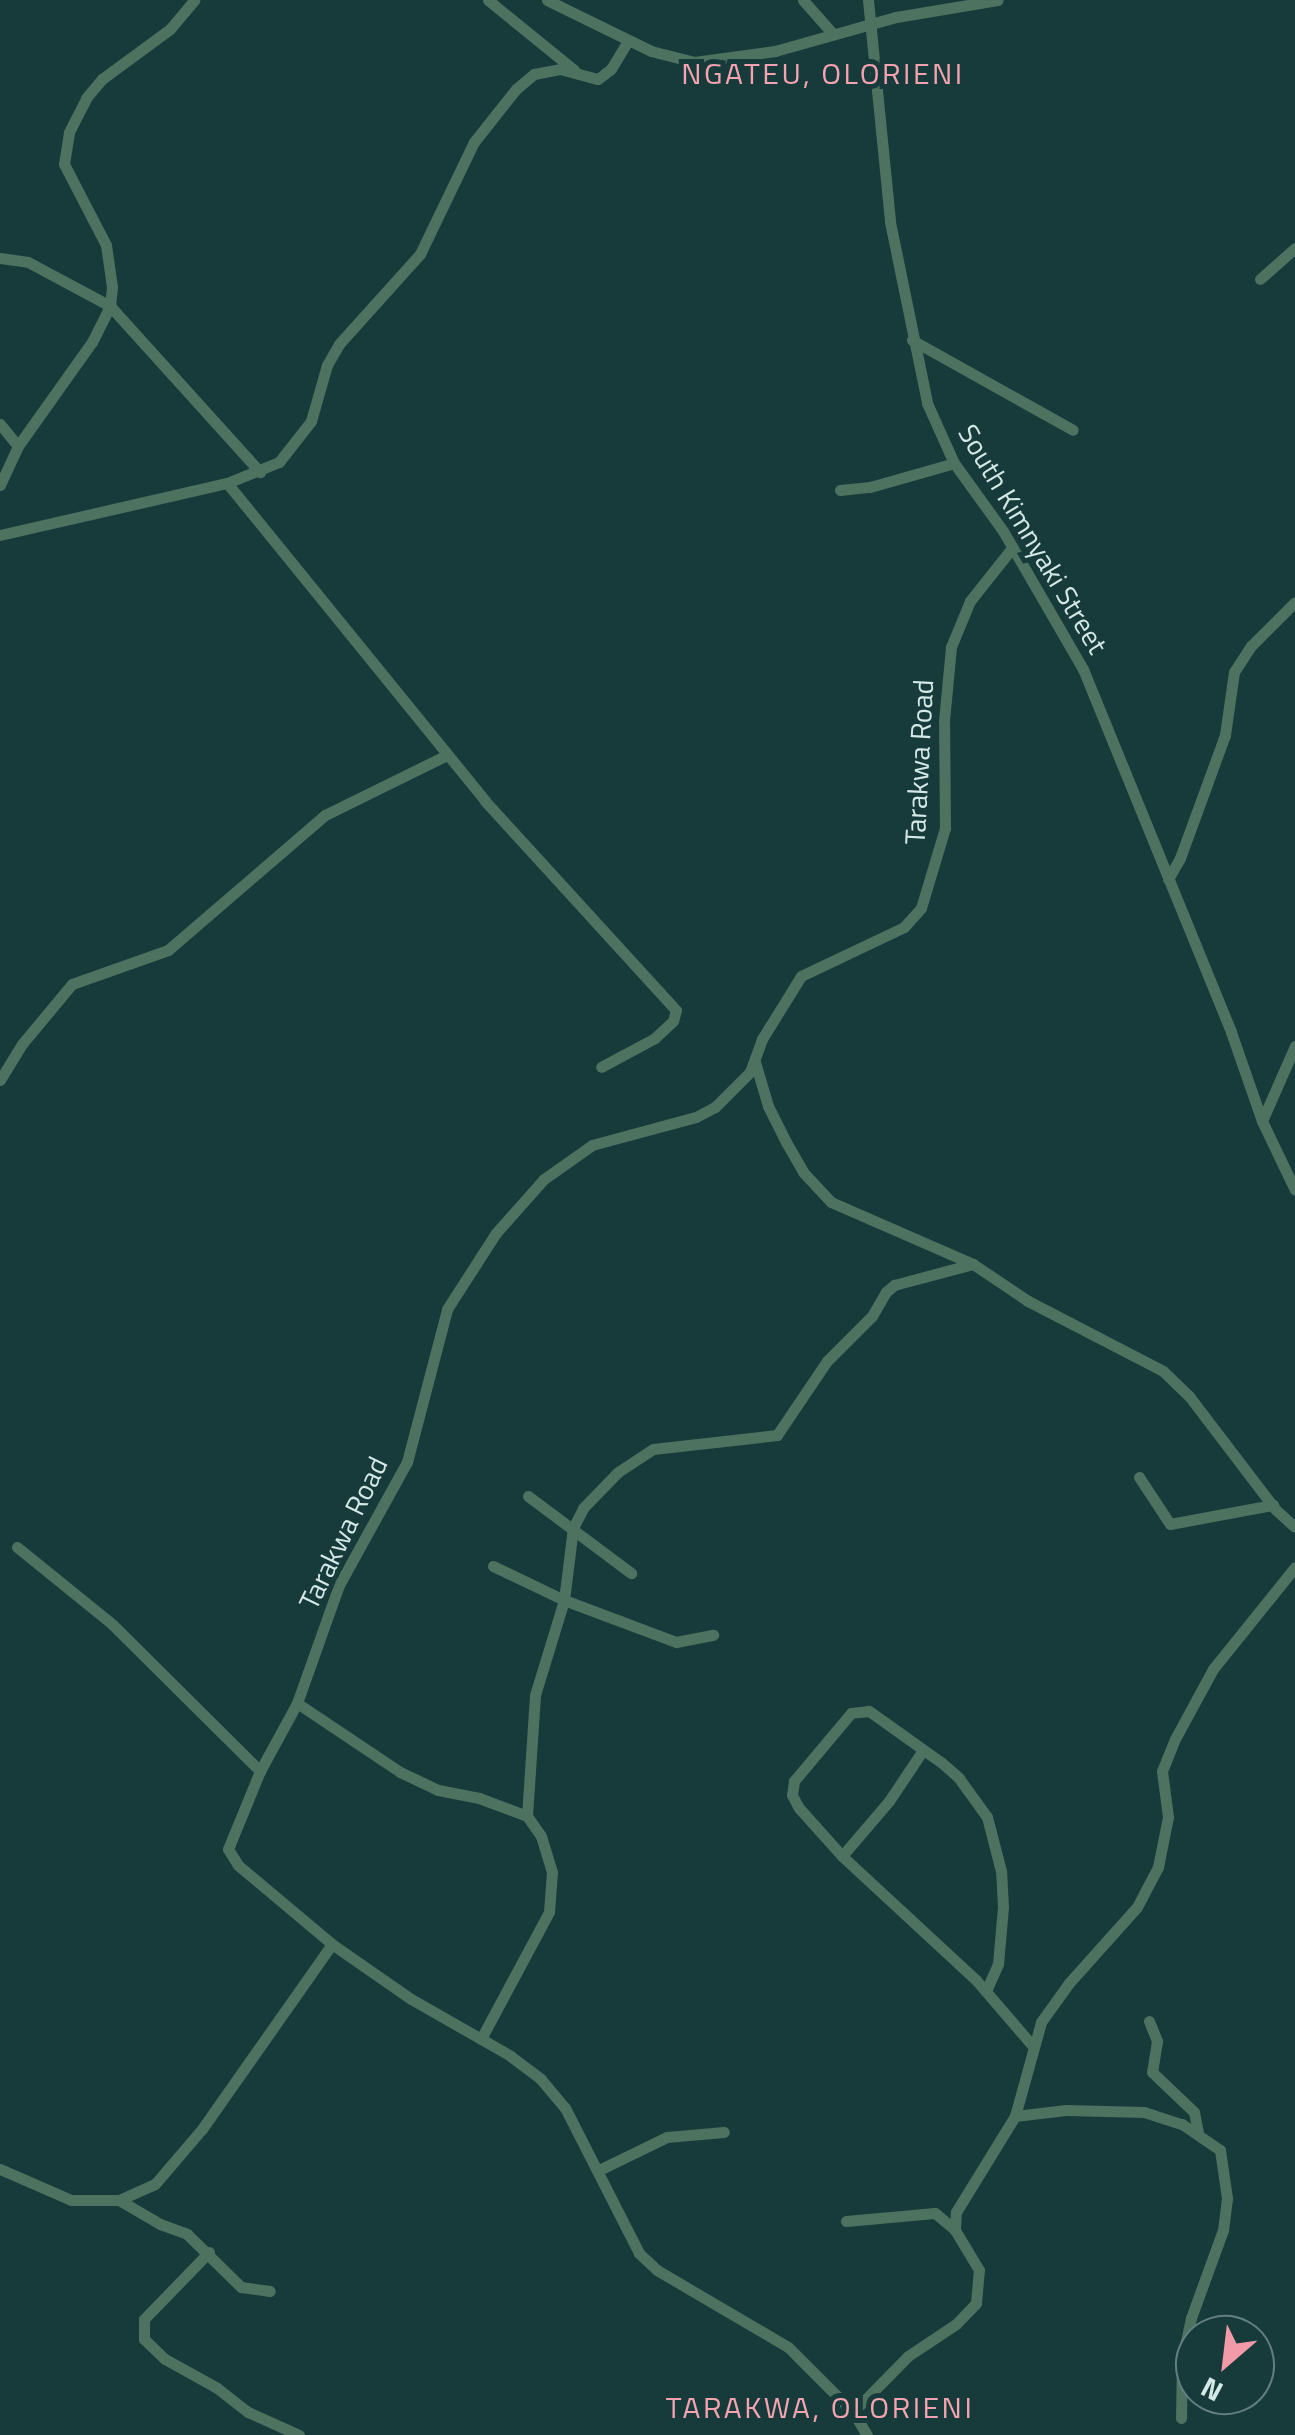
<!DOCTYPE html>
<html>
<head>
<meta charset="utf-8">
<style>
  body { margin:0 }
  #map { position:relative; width:1295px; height:2435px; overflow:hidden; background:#173b3b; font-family:"Titillium Web",sans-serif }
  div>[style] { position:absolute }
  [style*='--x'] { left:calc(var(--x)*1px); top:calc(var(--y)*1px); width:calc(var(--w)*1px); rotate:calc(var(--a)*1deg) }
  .minor>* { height:11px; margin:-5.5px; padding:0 5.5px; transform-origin:5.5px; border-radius:5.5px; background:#4d725f }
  span { translate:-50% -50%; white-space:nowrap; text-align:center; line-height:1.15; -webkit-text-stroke:10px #173b3b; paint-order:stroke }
  .street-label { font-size:28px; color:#d4e8e7 }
  .neighbourhood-label { font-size:30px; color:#f6a3b0; letter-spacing:2.5px }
  .north { position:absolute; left:1175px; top:2315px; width:100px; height:100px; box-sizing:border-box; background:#173b3b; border:2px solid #638080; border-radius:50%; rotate:208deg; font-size:28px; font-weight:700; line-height:40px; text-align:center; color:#d4e8e7 }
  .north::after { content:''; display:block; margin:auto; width:35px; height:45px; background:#f39aa9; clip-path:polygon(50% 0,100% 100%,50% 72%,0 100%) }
</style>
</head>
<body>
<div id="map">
  <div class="minor">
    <div style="--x:488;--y:0;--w:111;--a:39.1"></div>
    <div style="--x:547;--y:0;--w:116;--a:26.1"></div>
    <div style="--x:651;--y:51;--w:44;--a:14.3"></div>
    <div style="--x:694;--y:62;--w:82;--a:-7.7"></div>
    <div style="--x:775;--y:51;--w:126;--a:-15.7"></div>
    <div style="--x:896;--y:17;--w:103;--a:-9.5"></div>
    <div style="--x:803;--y:0;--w:45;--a:48.6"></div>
    <div style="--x:868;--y:0;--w:223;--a:84.3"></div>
    <div style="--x:890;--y:222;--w:185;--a:78.4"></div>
    <div style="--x:927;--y:403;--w:66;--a:65.8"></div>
    <div style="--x:954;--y:463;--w:84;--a:54.2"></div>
    <div style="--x:1003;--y:531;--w:160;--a:59.9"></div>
    <div style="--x:1083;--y:669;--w:392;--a:67.8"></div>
    <div style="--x:1231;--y:1032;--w:94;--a:70.8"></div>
    <div style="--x:1262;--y:1121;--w:76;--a:64.4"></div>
    <div style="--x:0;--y:258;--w:28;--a:8"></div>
    <div style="--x:28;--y:262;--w:93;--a:28.2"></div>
    <div style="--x:110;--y:306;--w:224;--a:47.9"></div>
    <div style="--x:1260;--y:279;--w:47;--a:-41.5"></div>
    <div style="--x:912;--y:340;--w:184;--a:29.2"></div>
    <div style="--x:0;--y:424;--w:28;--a:51"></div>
    <div style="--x:227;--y:483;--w:409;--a:50.9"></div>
    <div style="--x:485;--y:801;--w:283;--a:47.6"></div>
    <div style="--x:676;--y:1010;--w:11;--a:105"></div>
    <div style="--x:673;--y:1021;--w:25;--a:137"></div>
    <div style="--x:655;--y:1038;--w:61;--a:151.8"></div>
    <div style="--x:0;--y:485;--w:43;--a:-65.2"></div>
    <div style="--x:18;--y:446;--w:128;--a:-54.6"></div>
    <div style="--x:92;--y:342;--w:40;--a:-63.4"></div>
    <div style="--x:110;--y:306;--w:19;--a:-84"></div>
    <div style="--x:112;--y:287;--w:42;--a:-98.1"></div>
    <div style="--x:106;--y:245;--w:91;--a:-117.4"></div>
    <div style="--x:64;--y:164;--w:32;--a:-81"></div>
    <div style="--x:69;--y:132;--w:38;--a:-63"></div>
    <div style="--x:86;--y:98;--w:25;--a:-50"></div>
    <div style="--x:102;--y:79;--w:84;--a:-36.3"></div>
    <div style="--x:170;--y:29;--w:38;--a:-50"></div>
    <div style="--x:840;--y:490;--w:30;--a:-6"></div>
    <div style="--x:870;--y:487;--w:87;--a:-15.9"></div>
    <div style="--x:0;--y:535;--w:233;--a:-12.9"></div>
    <div style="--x:227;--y:483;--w:56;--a:-22"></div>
    <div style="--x:279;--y:462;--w:52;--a:-52"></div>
    <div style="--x:311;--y:421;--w:58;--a:-74.1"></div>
    <div style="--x:327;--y:365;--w:24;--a:-60"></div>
    <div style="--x:339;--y:344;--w:121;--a:-48"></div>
    <div style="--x:420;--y:254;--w:124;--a:-64.3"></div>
    <div style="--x:474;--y:142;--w:68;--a:-51.6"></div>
    <div style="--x:516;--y:89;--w:23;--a:-40"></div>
    <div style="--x:534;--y:74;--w:26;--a:-11"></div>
    <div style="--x:560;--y:69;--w:39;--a:15"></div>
    <div style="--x:598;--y:79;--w:16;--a:-38"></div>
    <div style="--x:611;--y:69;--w:33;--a:-59"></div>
    <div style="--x:1168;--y:879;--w:24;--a:-60"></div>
    <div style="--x:1180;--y:858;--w:131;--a:-69.9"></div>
    <div style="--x:1225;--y:735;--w:64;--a:-81.9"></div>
    <div style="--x:1234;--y:672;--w:31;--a:-57"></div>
    <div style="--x:1251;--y:646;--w:62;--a:-45"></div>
    <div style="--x:755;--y:1062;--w:46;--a:73.5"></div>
    <div style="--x:768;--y:1106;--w:40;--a:63.4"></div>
    <div style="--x:786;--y:1142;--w:34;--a:60"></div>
    <div style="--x:803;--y:1172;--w:41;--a:47"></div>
    <div style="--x:831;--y:1202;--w:155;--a:23.6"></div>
    <div style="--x:973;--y:1264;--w:66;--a:33.9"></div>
    <div style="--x:1028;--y:1301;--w:152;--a:27.4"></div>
    <div style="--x:1163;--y:1371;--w:36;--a:44"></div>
    <div style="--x:1189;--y:1396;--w:143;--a:52.7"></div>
    <div style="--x:1276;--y:1510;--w:25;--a:42"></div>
    <div style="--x:0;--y:1080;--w:42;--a:-58.6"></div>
    <div style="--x:22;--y:1044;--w:78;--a:-50.2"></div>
    <div style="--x:72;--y:984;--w:102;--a:-19.5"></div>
    <div style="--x:168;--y:950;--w:207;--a:-40.7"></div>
    <div style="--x:325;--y:815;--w:136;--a:-26.2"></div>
    <div style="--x:1262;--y:1121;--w:82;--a:-66.3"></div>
    <div style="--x:1139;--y:1477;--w:56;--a:56.6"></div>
    <div style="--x:1170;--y:1524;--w:105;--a:-10.5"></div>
    <div style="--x:528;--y:1496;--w:129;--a:36.8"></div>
    <div style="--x:17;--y:1547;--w:122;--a:39"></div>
    <div style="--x:112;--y:1624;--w:209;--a:44.8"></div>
    <div style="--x:493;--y:1566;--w:79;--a:25.6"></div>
    <div style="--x:564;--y:1600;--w:120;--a:20.6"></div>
    <div style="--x:676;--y:1642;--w:38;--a:-11"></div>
    <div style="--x:297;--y:1703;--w:124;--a:33.8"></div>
    <div style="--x:400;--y:1772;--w:42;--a:25.3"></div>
    <div style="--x:438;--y:1790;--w:42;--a:11"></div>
    <div style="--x:479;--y:1798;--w:51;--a:20.6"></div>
    <div style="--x:527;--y:1816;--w:24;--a:55"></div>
    <div style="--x:541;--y:1836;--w:38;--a:73"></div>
    <div style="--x:552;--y:1872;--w:40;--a:94.3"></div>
    <div style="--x:549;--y:1912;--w:144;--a:118.2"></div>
    <div style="--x:527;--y:1816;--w:121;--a:-86.2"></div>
    <div style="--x:535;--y:1695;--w:99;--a:-73"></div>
    <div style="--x:564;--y:1600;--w:73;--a:-82.9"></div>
    <div style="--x:573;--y:1528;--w:22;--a:-63"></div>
    <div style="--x:583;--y:1508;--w:50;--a:-45.8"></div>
    <div style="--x:618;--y:1472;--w:42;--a:-33.3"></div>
    <div style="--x:653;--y:1449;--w:125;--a:-6.4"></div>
    <div style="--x:777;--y:1435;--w:89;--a:-56"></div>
    <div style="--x:827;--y:1361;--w:64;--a:-45"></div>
    <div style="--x:872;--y:1316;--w:28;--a:-60"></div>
    <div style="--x:886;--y:1292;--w:11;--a:-41"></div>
    <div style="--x:894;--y:1285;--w:82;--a:-14.9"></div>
    <div style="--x:842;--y:1856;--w:72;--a:-49.5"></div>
    <div style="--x:889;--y:1801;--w:61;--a:-56.3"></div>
    <div style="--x:986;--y:1991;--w:30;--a:-66"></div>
    <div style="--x:998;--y:1964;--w:57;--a:-85"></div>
    <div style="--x:1003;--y:1907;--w:36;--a:-93"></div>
    <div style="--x:1001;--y:1871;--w:56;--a:-104.5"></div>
    <div style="--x:987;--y:1817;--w:49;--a:-125.9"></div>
    <div style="--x:958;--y:1777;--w:21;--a:-139"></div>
    <div style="--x:942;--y:1763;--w:90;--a:-144.5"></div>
    <div style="--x:869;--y:1711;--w:18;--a:174"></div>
    <div style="--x:851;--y:1713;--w:89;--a:130"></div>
    <div style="--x:794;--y:1781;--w:14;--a:98"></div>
    <div style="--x:792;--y:1795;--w:15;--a:62"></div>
    <div style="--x:799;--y:1808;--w:64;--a:48.1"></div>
    <div style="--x:842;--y:1856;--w:183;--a:42.8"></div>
    <div style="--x:976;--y:1980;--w:86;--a:49.3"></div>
    <div style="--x:1149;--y:2021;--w:22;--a:68"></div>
    <div style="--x:1157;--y:2041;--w:31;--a:99"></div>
    <div style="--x:1152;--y:2072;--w:58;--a:43.6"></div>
    <div style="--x:1194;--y:2112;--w:21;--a:79"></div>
    <div style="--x:1015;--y:2116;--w:51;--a:-6.7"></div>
    <div style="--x:1066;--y:2110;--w:78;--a:1.5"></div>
    <div style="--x:1144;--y:2112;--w:40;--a:18"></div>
    <div style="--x:1182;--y:2124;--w:46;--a:34.4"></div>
    <div style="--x:1220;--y:2150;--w:49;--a:81.7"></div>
    <div style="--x:1227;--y:2198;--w:32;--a:97"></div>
    <div style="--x:1223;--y:2230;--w:94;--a:110"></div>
    <div style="--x:1191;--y:2318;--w:43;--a:102.1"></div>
    <div style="--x:1182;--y:2360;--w:58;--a:91"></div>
    <div style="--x:0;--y:2169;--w:77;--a:23.6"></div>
    <div style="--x:71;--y:2200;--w:48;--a:0"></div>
    <div style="--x:119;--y:2200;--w:39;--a:-24"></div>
    <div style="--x:155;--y:2184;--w:72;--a:-49.5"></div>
    <div style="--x:202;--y:2129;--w:226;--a:-54.9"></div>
    <div style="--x:599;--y:2170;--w:76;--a:-25.9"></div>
    <div style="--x:667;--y:2137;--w:57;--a:-5"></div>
    <div style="--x:119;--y:2200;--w:48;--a:30.3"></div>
    <div style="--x:160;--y:2224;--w:29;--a:20"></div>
    <div style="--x:187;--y:2234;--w:76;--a:44.5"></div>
    <div style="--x:241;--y:2287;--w:29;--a:8"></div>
    <div style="--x:846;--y:2221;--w:89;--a:-5.1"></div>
    <div style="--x:935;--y:2213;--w:26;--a:40"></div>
    <div style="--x:209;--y:2252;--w:93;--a:134.1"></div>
    <div style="--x:144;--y:2319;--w:20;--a:90"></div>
    <div style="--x:144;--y:2339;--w:29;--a:44"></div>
    <div style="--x:165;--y:2359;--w:60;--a:29.1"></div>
    <div style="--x:217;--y:2388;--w:39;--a:38"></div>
    <div style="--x:248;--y:2412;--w:56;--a:24.3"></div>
    <div style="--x:853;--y:2412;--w:78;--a:-45.5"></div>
    <div style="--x:908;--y:2356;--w:58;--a:-33.7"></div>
    <div style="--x:956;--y:2324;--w:29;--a:-46"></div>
    <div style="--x:976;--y:2303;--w:33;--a:-85"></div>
    <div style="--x:979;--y:2270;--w:47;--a:-121"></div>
    <div style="--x:955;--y:2230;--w:18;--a:-87"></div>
    <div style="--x:956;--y:2212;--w:113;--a:-58.4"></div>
    <div style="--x:1015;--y:2116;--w:98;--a:-74.5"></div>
    <div style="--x:1041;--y:2022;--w:48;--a:-54.3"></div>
    <div style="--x:1069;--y:1983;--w:102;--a:-48.2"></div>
    <div style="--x:1137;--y:1907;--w:45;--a:-62.3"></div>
    <div style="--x:1158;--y:1867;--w:51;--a:-78.7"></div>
    <div style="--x:1168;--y:1817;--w:46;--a:-97.4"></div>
    <div style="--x:1162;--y:1771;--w:35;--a:-68"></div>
    <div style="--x:1175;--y:1739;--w:80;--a:-61.5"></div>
    <div style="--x:1213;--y:1669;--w:131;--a:-51.2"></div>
    <div style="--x:867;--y:2435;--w:27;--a:-121"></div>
    <div style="--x:853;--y:2412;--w:92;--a:-135"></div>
    <div style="--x:788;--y:2347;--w:152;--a:-149.6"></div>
    <div style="--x:657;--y:2270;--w:25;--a:-137"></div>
    <div style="--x:639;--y:2253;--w:163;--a:-117"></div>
    <div style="--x:565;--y:2108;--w:38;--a:-130"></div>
    <div style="--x:541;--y:2079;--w:38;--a:-143"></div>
    <div style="--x:511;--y:2056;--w:115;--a:-150.3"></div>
    <div style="--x:411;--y:1999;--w:96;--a:-145.2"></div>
    <div style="--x:332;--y:1944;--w:123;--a:-140"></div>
    <div style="--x:238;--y:1865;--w:19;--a:-122"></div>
    <div style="--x:228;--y:1849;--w:84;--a:-67.7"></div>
    <div style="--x:260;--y:1771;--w:77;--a:-61.4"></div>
    <div style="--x:297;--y:1703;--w:125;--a:-70.4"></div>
    <div style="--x:339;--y:1585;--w:141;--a:-61.1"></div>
    <div style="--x:407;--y:1462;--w:158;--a:-75.3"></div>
    <div style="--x:447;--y:1309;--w:90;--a:-57.2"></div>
    <div style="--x:496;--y:1233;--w:72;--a:-48.4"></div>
    <div style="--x:544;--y:1179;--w:59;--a:-35.3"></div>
    <div style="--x:592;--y:1145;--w:108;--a:-15.1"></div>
    <div style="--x:696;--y:1117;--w:21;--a:-28"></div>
    <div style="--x:715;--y:1107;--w:49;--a:-45"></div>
    <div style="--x:750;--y:1072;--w:35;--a:-70"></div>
    <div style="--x:762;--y:1039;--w:74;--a:-58.2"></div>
    <div style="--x:801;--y:976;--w:114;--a:-25.4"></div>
    <div style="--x:904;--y:927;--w:25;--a:-48"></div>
    <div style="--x:921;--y:908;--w:84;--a:-73.3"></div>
    <div style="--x:945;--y:828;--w:107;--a:-90.5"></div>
    <div style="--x:944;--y:721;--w:74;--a:-84.6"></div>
    <div style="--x:951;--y:647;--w:50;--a:-67.6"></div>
    <div style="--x:970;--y:601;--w:68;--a:-51.6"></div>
  </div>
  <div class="street-label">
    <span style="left:1033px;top:539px;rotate:59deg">South Kimnyaki Street</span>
    <span style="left:919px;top:762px;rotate:-87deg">Tarakwa Road</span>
    <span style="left:343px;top:1533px;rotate:-64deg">Tarakwa Road</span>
  </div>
  <div class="neighbourhood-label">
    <span style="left:823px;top:73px">NGATEU, OLORIENI</span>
    <span style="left:820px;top:2407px">TARAKWA, OLORIENI</span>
  </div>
  <div class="north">N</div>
</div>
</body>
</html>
